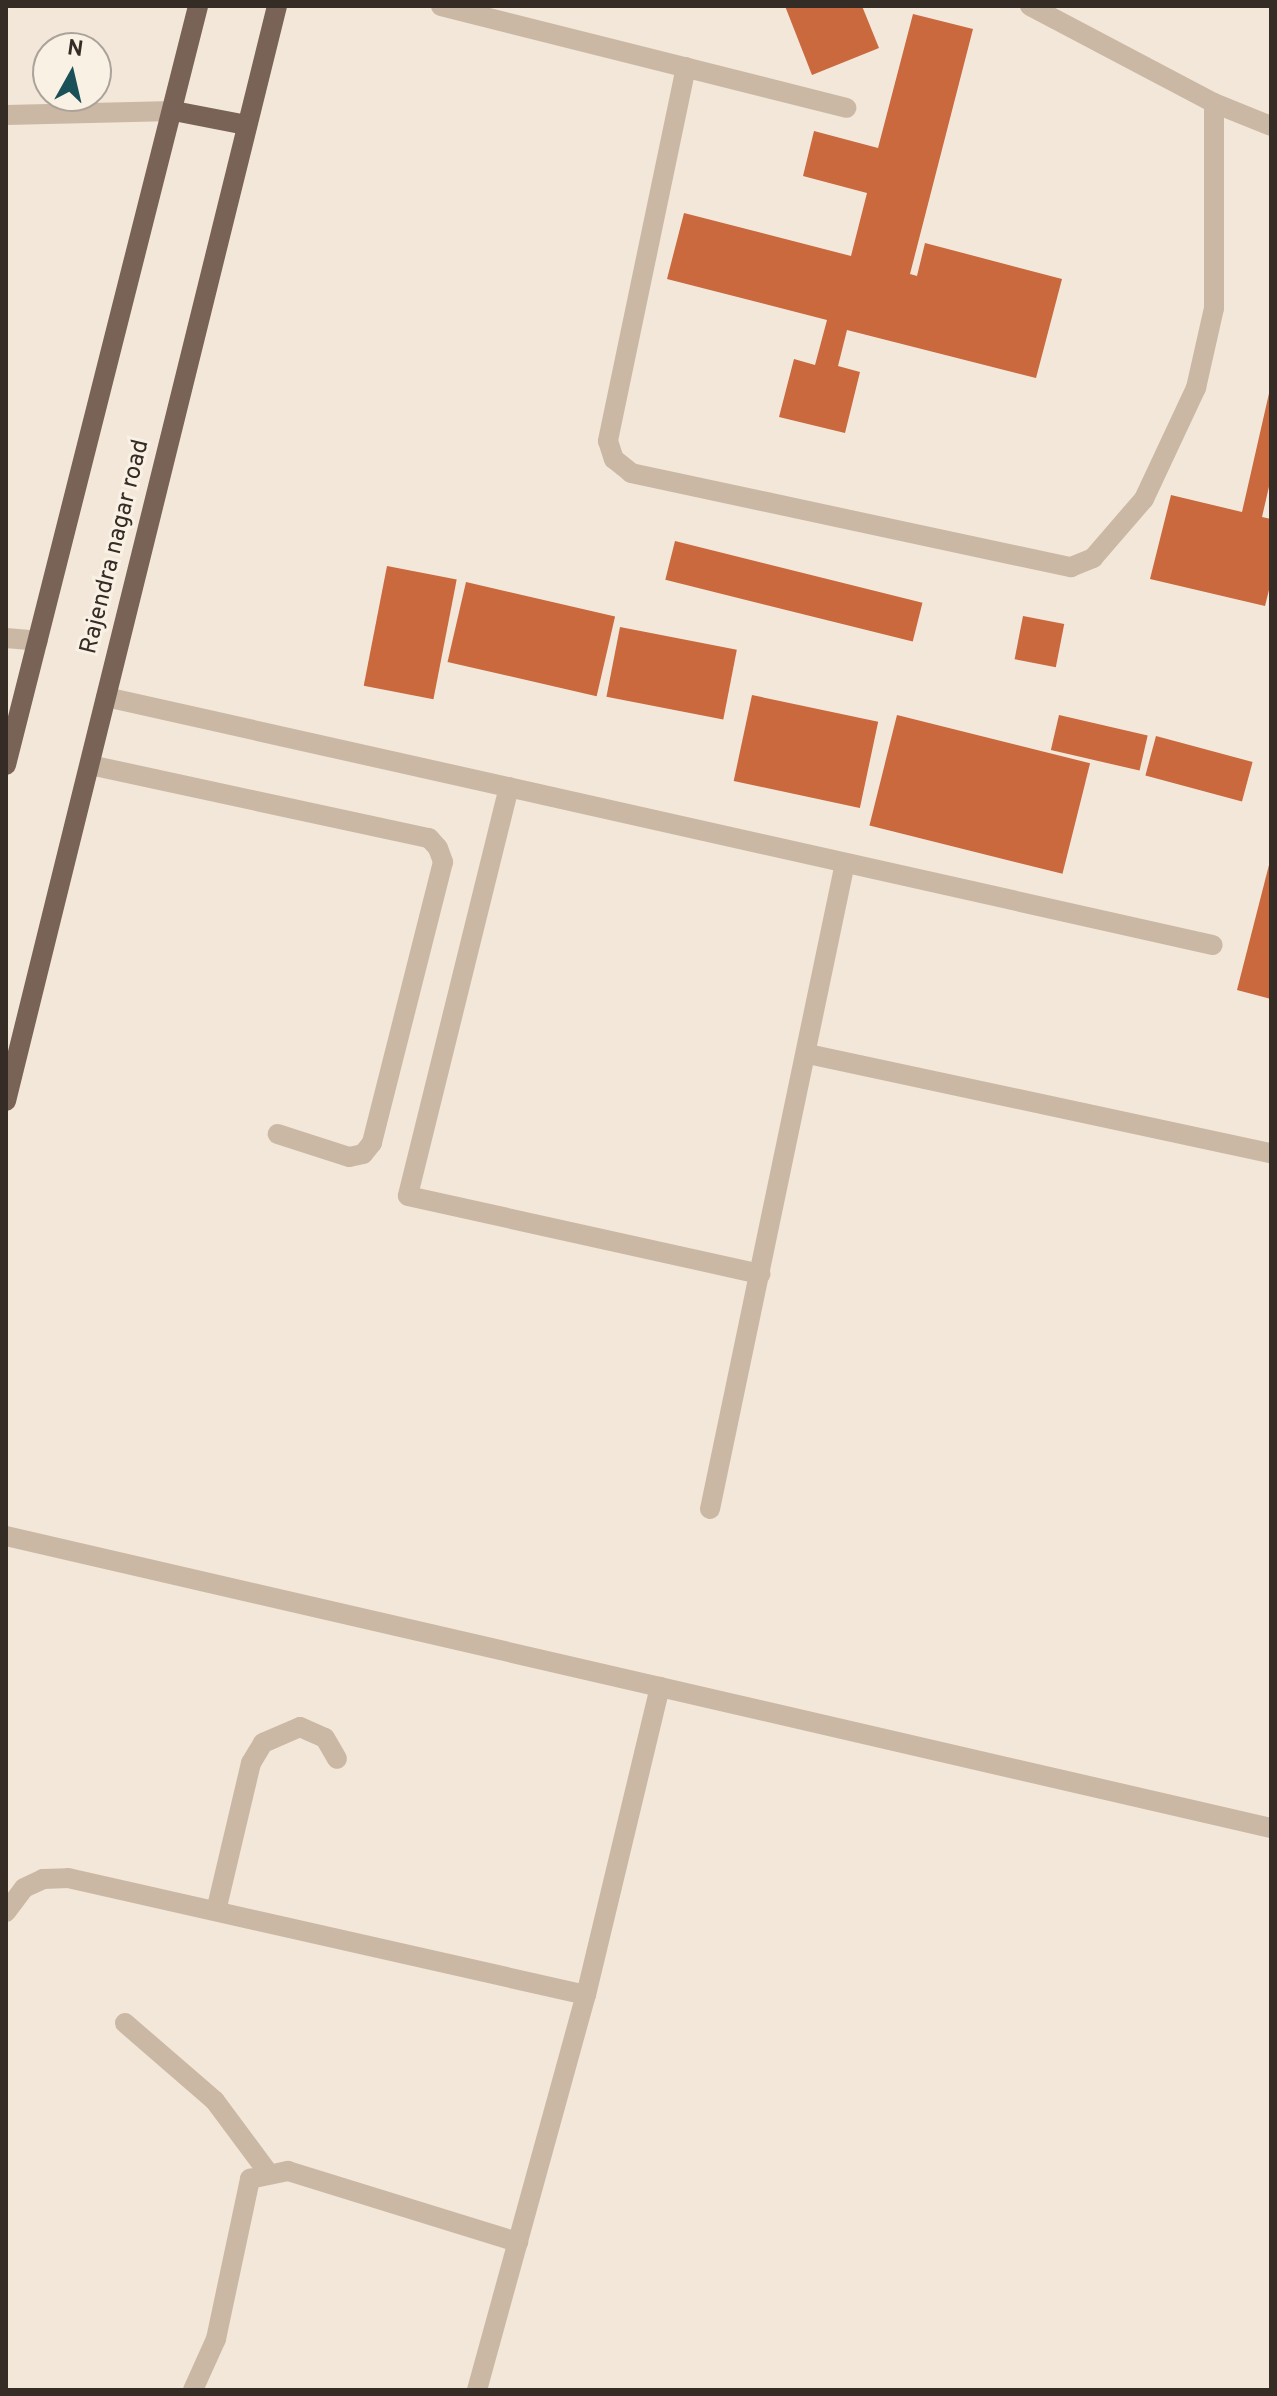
<!DOCTYPE html>
<html>
<head>
<meta charset="utf-8">
<style>
  body { margin:0 }
  #map { position:relative; width:1277px; height:2396px; overflow:hidden; background:#f2e7d8; font-family:Overpass,sans-serif }
  div>[style] { position:absolute }
  [style*='--x'] { left:calc(var(--x)*1px); top:calc(var(--y)*1px); width:calc(var(--w)*1px); rotate:calc(var(--a)*1deg) }
  .building>* { inset:0; background:#ca683e; transform-origin:0 0 }
  .minor>* { height:20px; margin:-10px; padding:0 10px; transform-origin:10px; border-radius:10px; background:#cab8a4 }
  .major>* { height:20px; margin:-10px; padding:0 10px; transform-origin:10px; border-radius:10px; background:#786356 }
  span { translate:-50% -50%; white-space:nowrap; text-align:center; line-height:1.15; -webkit-text-stroke:6px #faf1e5; paint-order:stroke }
  .street-label { font-size:24px; color:#352c26 }
  .frame { position:absolute; inset:0; border:8px solid #352c26; pointer-events:none }
  .north { position:absolute; left:32px; top:32px; width:80px; height:80px; box-sizing:border-box; background:#faf1e5; border:2px solid #aba299; border-radius:50%; rotate:8deg; font-size:22px; font-weight:700; line-height:32px; text-align:center; color:#352c26 }
  .north::after { content:''; display:block; margin:auto; width:28px; height:36px; background:#1a5158; clip-path:polygon(50% 0,100% 100%,50% 72%,0 100%) }
</style>
</head>
<body>
<div id="map">
  <div class="building">
    <div style="clip-path:polygon(785px 6px,862px 6px,879px 48px,812px 75px)"></div>
    <div style="clip-path:polygon(913px 14px,973px 29px,910px 274px,917px 276px,925px 243px,1062px 279px,1036px 378px,847px 330px,838px 366px,860px 372px,845px 433px,779px 417px,794px 359px,815px 365px,827px 320px,667px 279px,684px 213px,851px 256px,867px 193px,803px 176px,814px 131px,878px 148px)"></div>
    <div style="clip-path:polygon(1270px 389px,1271px 478px,1262px 517px,1271px 519px,1271px 582px,1265px 606px,1150px 579px,1171px 495px,1242px 512px)"></div>
    <div style="left:675px;top:541px;width:255px;height:40px;rotate:14deg"></div>
    <div style="left:387px;top:566px;width:71px;height:122px;rotate:11deg"></div>
    <div style="left:466px;top:582px;width:153px;height:82px;rotate:13deg"></div>
    <div style="left:1023px;top:616px;width:42px;height:44px;rotate:11deg"></div>
    <div style="left:620px;top:627px;width:119px;height:71px;rotate:11deg"></div>
    <div style="left:752px;top:695px;width:129px;height:88px;rotate:12deg"></div>
    <div style="left:897px;top:715px;width:199px;height:114px;rotate:14deg"></div>
    <div style="left:1059px;top:715px;width:91px;height:36px;rotate:13deg"></div>
    <div style="left:1156px;top:736px;width:100px;height:41px;rotate:15deg"></div>
    <div style="clip-path:polygon(1270px 861px,1271px 861px,1271px 999px,1237px 990px)"></div>
  </div>
  <div class="minor">
    <div style="--x:441;--y:6;--w:418;--a:14.1"></div>
    <div style="--x:1030;--y:6;--w:208;--a:27.8"></div>
    <div style="--x:1214;--y:103;--w:61;--a:22"></div>
    <div style="--x:686;--y:67;--w:382;--a:101.8"></div>
    <div style="--x:608;--y:441;--w:19;--a:72"></div>
    <div style="--x:614;--y:459;--w:22;--a:39"></div>
    <div style="--x:631;--y:473;--w:450;--a:12.1"></div>
    <div style="--x:1071;--y:567;--w:24;--a:-22"></div>
    <div style="--x:1093;--y:558;--w:78;--a:-49.2"></div>
    <div style="--x:1144;--y:499;--w:123;--a:-64.9"></div>
    <div style="--x:1196;--y:388;--w:82;--a:-77.3"></div>
    <div style="--x:1214;--y:308;--w:205;--a:-90"></div>
    <div style="--x:6;--y:115;--w:168;--a:-1.4"></div>
    <div style="--x:6;--y:638;--w:32;--a:5"></div>
    <div style="--x:106;--y:697;--w:1134;--a:12.63"></div>
    <div style="--x:90;--y:765;--w:347;--a:12.2"></div>
    <div style="--x:429;--y:838;--w:13;--a:48"></div>
    <div style="--x:438;--y:848;--w:15;--a:70"></div>
    <div style="--x:443;--y:862;--w:290;--a:104.2"></div>
    <div style="--x:372;--y:1143;--w:14;--a:129"></div>
    <div style="--x:363;--y:1154;--w:14;--a:168"></div>
    <div style="--x:349;--y:1157;--w:75;--a:-162.1"></div>
    <div style="--x:509;--y:787;--w:421;--a:103.9"></div>
    <div style="--x:408;--y:1196;--w:361;--a:12.5"></div>
    <div style="--x:808;--y:1054;--w:473;--a:12.1"></div>
    <div style="--x:710;--y:1509;--w:660;--a:-78.2"></div>
    <div style="--x:6;--y:1536;--w:1298;--a:13"></div>
    <div style="--x:216;--y:1911;--w:152;--a:-76.7"></div>
    <div style="--x:251;--y:1763;--w:23;--a:-59"></div>
    <div style="--x:263;--y:1743;--w:40;--a:-23.4"></div>
    <div style="--x:300;--y:1727;--w:27;--a:24"></div>
    <div style="--x:325;--y:1738;--w:24;--a:60"></div>
    <div style="--x:6;--y:1912;--w:30;--a:-53"></div>
    <div style="--x:24;--y:1888;--w:21;--a:-25"></div>
    <div style="--x:43;--y:1879;--w:25;--a:-2"></div>
    <div style="--x:68;--y:1878;--w:531;--a:12.73"></div>
    <div style="--x:125;--y:2023;--w:119;--a:40.9"></div>
    <div style="--x:215;--y:2101;--w:87;--a:53.4"></div>
    <div style="--x:193;--y:2390;--w:56;--a:-65.7"></div>
    <div style="--x:216;--y:2339;--w:164;--a:-78"></div>
    <div style="--x:250;--y:2179;--w:39;--a:-12"></div>
    <div style="--x:288;--y:2171;--w:241;--a:17.2"></div>
    <div style="--x:477;--y:2390;--w:410;--a:-74.6"></div>
    <div style="--x:586;--y:1995;--w:317;--a:-76.5"></div>
  </div>
  <div class="major">
    <div style="--x:174;--y:111;--w:73;--a:11"></div>
    <div style="--x:6;--y:765;--w:783;--a:-75.8"></div>
    <div style="--x:6;--y:1101;--w:1128;--a:-76.1"></div>
  </div>
  <div class="street-label">
    <span style="left:116px;top:547px;rotate:-76deg">Rajendra nagar road</span>
  </div>
  <div class="frame"></div>
  <div class="north">N</div>
</div>
</body>
</html>
